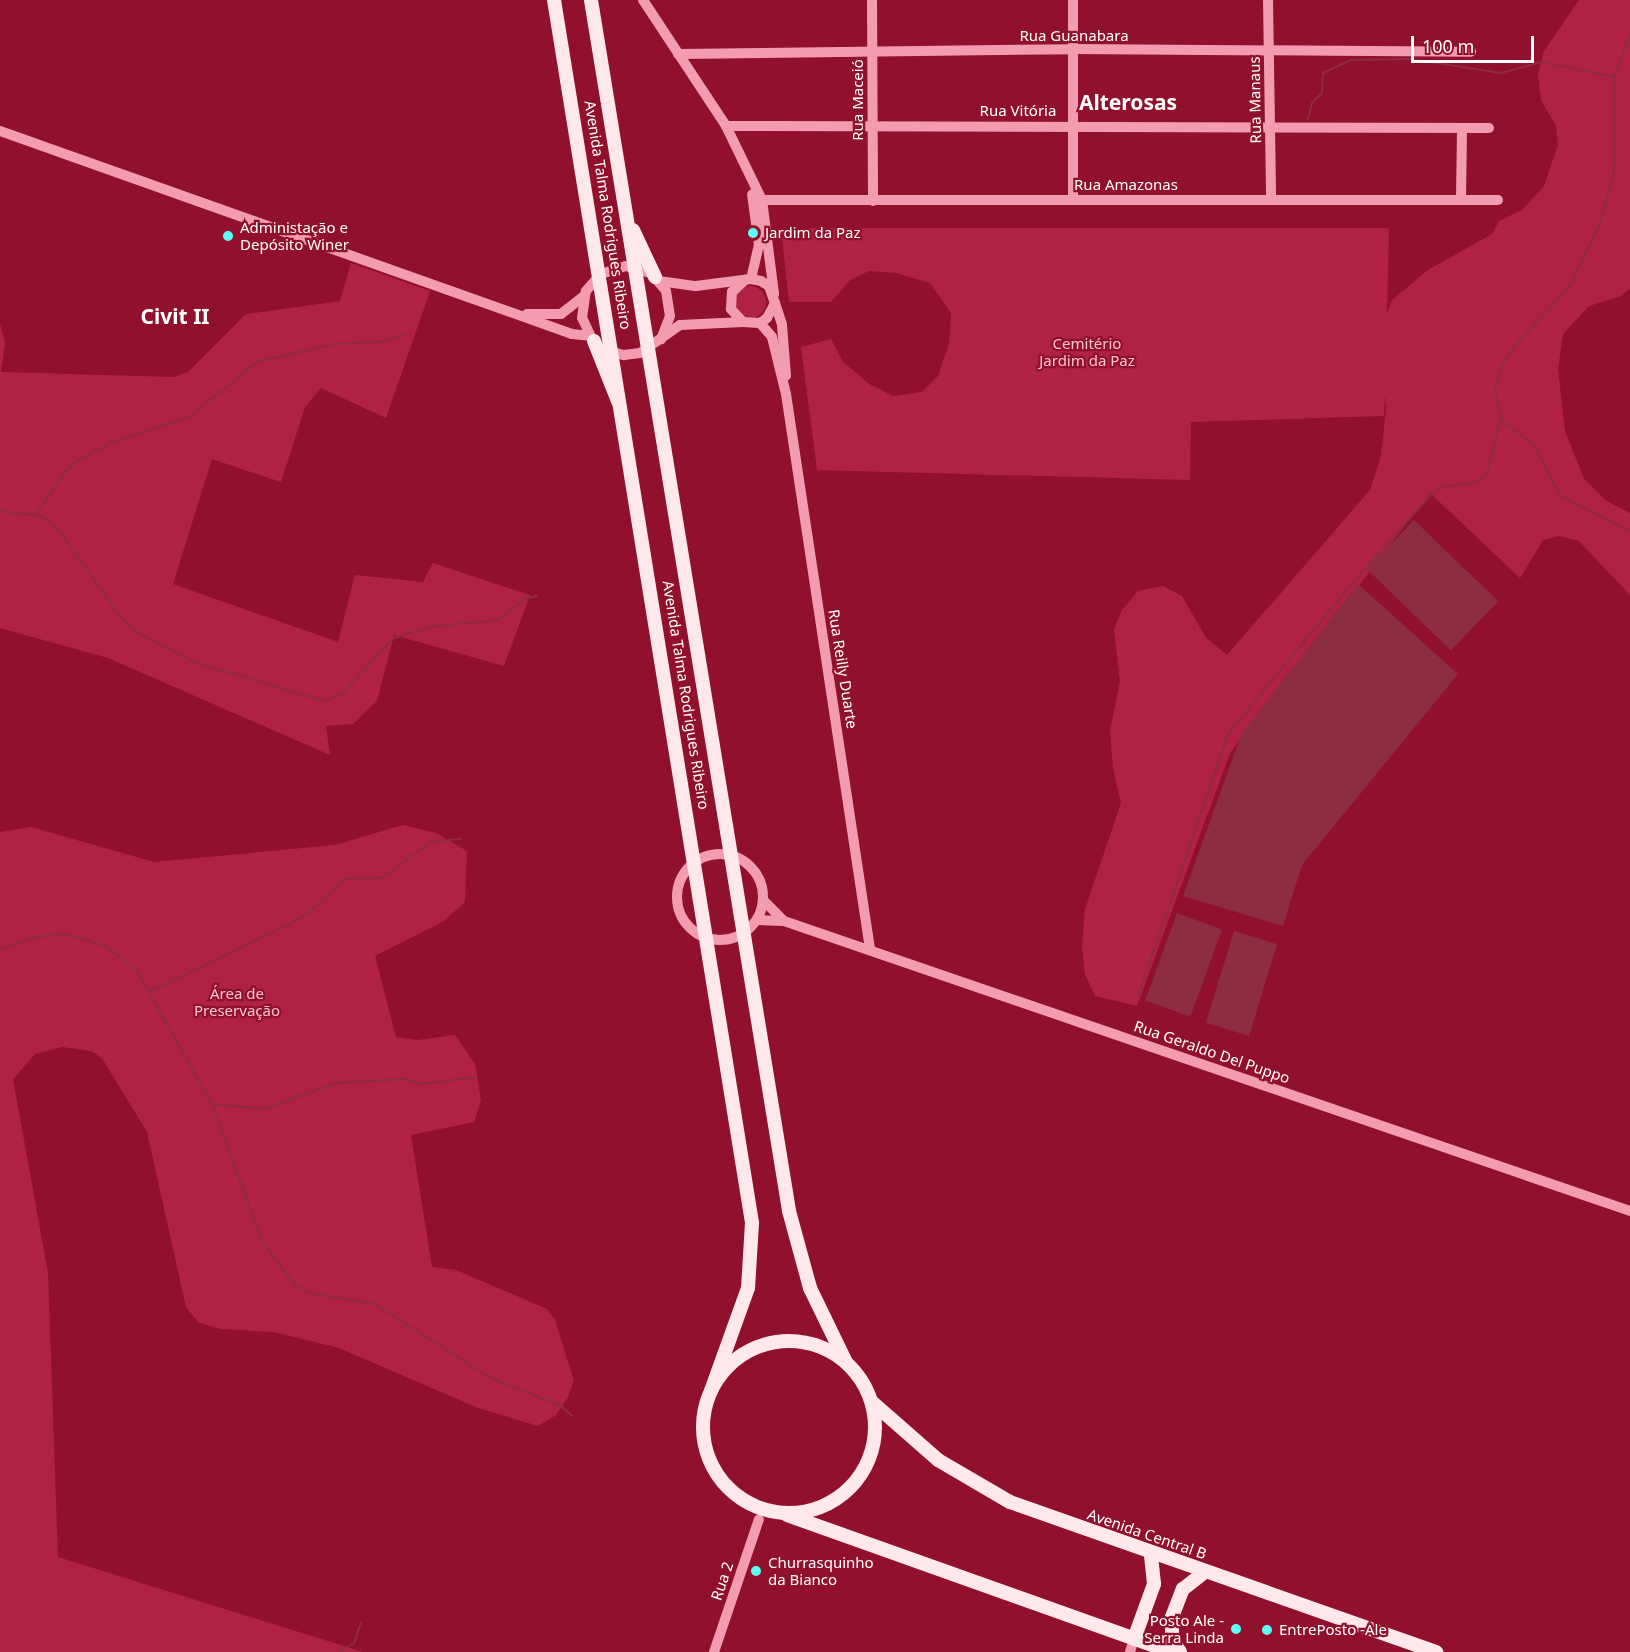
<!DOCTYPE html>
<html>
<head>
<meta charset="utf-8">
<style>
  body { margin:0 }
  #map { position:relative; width:1630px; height:1652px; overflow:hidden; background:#91112c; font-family:"Noto Sans",sans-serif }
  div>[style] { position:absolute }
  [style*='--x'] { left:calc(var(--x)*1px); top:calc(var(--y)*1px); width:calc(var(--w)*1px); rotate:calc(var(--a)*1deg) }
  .green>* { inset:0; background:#b12242 }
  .round { border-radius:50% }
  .water>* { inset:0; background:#8c2d41; transform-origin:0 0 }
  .stream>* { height:2px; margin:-1px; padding:0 1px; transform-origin:1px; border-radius:1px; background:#8c2d41 }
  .minor>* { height:10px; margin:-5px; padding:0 5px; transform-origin:5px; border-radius:5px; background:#f39cb0 }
  .minor>.ring { margin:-5px; padding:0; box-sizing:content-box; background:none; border:10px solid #f39cb0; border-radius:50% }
  .major>* { height:14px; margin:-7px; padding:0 7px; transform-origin:7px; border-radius:7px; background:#ffe8ec }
  .major>.ring { margin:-7px; padding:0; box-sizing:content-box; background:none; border:14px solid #ffe8ec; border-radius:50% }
  .dots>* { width:16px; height:16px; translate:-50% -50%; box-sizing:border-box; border:3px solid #91112c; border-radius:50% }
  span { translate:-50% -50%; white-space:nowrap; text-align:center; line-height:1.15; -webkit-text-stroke:4.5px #91112c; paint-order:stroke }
  .street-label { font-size:15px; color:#fff }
  .poi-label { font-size:15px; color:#fff }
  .left { translate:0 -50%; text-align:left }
  .right { translate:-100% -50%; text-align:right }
  .park-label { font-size:15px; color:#fdc4d1 }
  .district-label { font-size:21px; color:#fff; font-weight:700 }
  .scale { position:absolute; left:1411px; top:36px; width:123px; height:27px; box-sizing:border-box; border:3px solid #fff; border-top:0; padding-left:8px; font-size:18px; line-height:21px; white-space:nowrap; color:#fff; -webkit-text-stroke:4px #91112c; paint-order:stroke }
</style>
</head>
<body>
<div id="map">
  <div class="green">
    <div style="clip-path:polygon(1579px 0,1630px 0,1630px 288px,1621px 296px,1589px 306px,1563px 334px,1558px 369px,1565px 431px,1584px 479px,1605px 500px,1630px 513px,1630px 595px,1579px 541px,1559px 536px,1543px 540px,1520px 578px,1430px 493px,1230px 753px,1137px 1006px,1095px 996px,1085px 974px,1082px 946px,1085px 909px,1121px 803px,1113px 768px,1110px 731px,1120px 681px,1114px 629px,1122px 610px,1138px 591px,1163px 586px,1182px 596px,1206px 638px,1227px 655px,1370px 490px,1381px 456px,1386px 408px,1385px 395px,1384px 416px,1191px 422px,1190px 480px,817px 470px,801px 347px,831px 339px,843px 362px,869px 384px,893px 396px,922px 392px,938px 376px,949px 344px,951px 313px,930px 283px,896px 273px,869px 271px,850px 280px,831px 302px,789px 302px,781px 228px,1389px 228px,1387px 313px,1392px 300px,1428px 270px,1492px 234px,1499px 221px,1522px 210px,1544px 186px,1558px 145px,1556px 126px,1541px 100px,1538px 75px,1544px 51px)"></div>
    <div style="clip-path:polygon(351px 263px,430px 291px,386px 418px,321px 388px,305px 407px,281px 482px,212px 459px,173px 584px,338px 642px,355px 575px,423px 582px,433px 563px,530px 595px,504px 666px,394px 635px,377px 701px,353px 724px,326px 726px,330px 755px,108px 658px,0 628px,0 324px,5px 342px,1px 372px,174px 377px,188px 372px,246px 314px,340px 301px)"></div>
    <div class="round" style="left:734px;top:286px;width:32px;height:32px"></div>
    <div style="clip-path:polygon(403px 825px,436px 833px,467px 851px,465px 902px,444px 921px,375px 956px,396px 1037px,418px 1040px,455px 1035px,475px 1064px,481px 1100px,474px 1122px,411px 1135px,432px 1267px,456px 1270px,547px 1309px,555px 1320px,574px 1381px,567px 1399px,556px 1415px,538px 1426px,478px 1408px,339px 1348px,274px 1332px,220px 1329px,198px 1322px,186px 1307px,147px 1132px,102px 1058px,91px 1051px,62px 1047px,35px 1054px,13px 1079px,48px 1273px,58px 1557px,363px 1652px,0 1652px,0 832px,31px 827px,154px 862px,335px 845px)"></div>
  </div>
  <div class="water">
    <div style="left:1414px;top:520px;width:117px;height:68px;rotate:44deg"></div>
    <div style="clip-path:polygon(1358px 584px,1458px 674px,1302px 865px,1283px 926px,1183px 896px,1242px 733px)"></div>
    <div style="left:1177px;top:913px;width:48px;height:93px;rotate:20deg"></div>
    <div style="left:1234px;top:931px;width:45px;height:96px;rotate:17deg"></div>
  </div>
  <div class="stream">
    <div style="--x:1630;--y:35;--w:45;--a:110.9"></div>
    <div style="--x:1614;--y:77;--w:95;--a:90"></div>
    <div style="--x:1614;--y:172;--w:56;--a:105.5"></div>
    <div style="--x:1599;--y:226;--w:67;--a:115.8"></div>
    <div style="--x:1570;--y:286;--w:83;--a:132.6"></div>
    <div style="--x:1514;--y:347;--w:26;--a:122"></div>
    <div style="--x:1500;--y:369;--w:22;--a:103"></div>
    <div style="--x:1495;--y:390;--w:31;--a:77"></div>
    <div style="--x:1502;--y:420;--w:39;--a:38"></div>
    <div style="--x:1533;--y:444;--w:59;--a:61.7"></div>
    <div style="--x:1561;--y:496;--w:77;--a:26.9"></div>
    <div style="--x:1308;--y:119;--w:16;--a:-76"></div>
    <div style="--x:1312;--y:103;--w:14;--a:-45"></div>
    <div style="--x:1322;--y:93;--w:20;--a:-87"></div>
    <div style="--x:1323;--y:73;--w:31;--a:-25"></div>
    <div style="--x:1351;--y:60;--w:59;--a:-1"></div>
    <div style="--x:1410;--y:59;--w:92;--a:8.7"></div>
    <div style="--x:1501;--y:73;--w:42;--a:-15"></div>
    <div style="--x:1542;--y:62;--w:74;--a:11.8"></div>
    <div style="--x:0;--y:511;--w:41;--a:7"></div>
    <div style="--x:41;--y:516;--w:23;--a:38"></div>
    <div style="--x:59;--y:530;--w:104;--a:54.8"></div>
    <div style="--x:119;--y:615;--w:24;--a:45"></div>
    <div style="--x:136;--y:632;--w:65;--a:27.3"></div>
    <div style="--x:194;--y:662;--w:137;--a:16.6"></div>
    <div style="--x:325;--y:701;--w:18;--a:-22"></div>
    <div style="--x:342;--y:694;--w:76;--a:-47.1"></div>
    <div style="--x:394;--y:638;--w:35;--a:-18"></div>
    <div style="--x:427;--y:627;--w:72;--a:-5.6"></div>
    <div style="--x:499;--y:620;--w:33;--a:-40"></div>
    <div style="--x:524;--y:599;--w:13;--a:-13"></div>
    <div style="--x:36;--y:514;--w:52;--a:-55.1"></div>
    <div style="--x:66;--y:471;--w:18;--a:-41"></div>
    <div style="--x:80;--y:459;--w:42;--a:-26.6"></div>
    <div style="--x:118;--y:440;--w:75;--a:-17.9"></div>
    <div style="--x:189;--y:417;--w:90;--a:-38.7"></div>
    <div style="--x:259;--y:361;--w:79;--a:-12.4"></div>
    <div style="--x:336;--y:344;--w:43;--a:-2.7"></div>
    <div style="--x:379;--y:342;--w:26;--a:-16"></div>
    <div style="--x:0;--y:949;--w:37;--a:-19"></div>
    <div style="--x:35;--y:937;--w:33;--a:-5"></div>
    <div style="--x:68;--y:934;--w:42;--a:18"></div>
    <div style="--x:108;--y:947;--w:38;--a:40"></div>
    <div style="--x:137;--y:971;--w:153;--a:60.6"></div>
    <div style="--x:212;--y:1104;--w:146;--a:69.9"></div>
    <div style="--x:262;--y:1241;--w:55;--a:53.1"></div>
    <div style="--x:295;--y:1285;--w:16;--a:30"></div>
    <div style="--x:309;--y:1293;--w:67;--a:9.5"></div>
    <div style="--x:375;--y:1304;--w:135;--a:32.6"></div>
    <div style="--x:489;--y:1377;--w:78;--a:21.9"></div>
    <div style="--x:561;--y:1406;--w:15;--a:42"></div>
    <div style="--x:151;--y:991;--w:157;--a:-25.7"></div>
    <div style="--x:292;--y:923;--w:27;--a:-34"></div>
    <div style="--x:314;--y:908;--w:42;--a:-44"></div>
    <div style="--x:344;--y:879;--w:38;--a:-2"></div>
    <div style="--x:382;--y:878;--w:61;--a:-36.3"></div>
    <div style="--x:431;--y:842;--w:30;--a:-6"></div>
    <div style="--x:1138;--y:996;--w:277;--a:-71"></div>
    <div style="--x:1228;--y:734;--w:200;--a:-50.5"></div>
    <div style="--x:1355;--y:580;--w:118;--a:-48.4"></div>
    <div style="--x:1433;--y:492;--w:10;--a:-29"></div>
    <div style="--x:1442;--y:487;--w:35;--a:-8"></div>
    <div style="--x:1477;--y:482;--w:12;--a:-35"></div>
    <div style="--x:1487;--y:475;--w:60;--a:-76.4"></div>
    <div style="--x:212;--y:1104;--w:51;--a:5.6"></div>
    <div style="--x:263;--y:1109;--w:78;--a:-19.4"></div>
    <div style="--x:337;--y:1083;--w:68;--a:-3.4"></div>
    <div style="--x:405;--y:1079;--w:18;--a:16"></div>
    <div style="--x:422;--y:1084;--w:54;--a:-7.4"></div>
    <div style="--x:339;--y:1652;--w:17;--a:-31"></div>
    <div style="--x:354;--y:1643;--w:21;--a:-71"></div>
  </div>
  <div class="minor">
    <div style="--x:643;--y:0;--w:151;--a:56.6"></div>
    <div style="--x:726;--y:126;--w:82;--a:64.1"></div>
    <div style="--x:762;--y:200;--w:95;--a:82.7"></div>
    <div style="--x:872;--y:0;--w:201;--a:89.7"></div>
    <div style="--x:1268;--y:0;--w:200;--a:89.1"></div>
    <div style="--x:678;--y:54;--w:396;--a:-0.7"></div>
    <div style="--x:1074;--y:49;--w:397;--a:0.4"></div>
    <div style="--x:726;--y:126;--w:763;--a:0.15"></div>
    <div style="--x:0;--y:131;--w:607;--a:19.54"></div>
    <div style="--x:572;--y:334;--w:18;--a:6"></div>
    <div style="--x:753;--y:200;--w:745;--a:0"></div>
    <div style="--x:1073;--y:200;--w:200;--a:-90"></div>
    <div style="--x:1461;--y:200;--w:72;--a:-89.2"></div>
    <div style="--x:751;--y:279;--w:35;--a:-77"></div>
    <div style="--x:759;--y:245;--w:51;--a:-97.8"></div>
    <div style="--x:659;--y:281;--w:37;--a:8"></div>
    <div style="--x:696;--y:286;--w:55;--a:-7.3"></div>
    <div style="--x:751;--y:279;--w:10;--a:11"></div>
    <div style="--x:761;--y:281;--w:9;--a:32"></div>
    <div style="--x:769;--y:286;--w:18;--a:71"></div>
    <div style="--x:775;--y:303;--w:17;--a:118"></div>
    <div style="--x:767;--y:318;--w:9;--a:144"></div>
    <div style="--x:760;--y:323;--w:17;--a:-177"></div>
    <div style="--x:743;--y:322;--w:18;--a:-133"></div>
    <div style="--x:731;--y:309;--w:17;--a:-87"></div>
    <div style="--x:732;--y:292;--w:18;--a:-43"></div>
    <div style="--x:775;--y:303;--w:23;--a:72"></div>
    <div style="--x:782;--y:325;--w:51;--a:85.5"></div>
    <div style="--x:527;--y:314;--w:34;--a:0"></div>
    <div style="--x:561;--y:314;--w:28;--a:-38"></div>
    <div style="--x:760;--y:323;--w:18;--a:49"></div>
    <div style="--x:772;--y:337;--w:59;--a:76.2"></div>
    <div style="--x:786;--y:394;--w:561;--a:81.39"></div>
    <div style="--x:592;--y:339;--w:23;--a:-115"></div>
    <div style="--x:582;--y:318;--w:27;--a:-82"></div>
    <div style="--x:586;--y:291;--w:23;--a:-49"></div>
    <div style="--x:601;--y:274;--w:26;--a:-18"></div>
    <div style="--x:626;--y:266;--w:26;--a:16"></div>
    <div style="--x:651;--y:273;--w:23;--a:50"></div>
    <div style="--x:666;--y:291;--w:25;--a:81"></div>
    <div style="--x:670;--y:316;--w:25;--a:111"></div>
    <div style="--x:606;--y:350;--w:19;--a:16"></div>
    <div style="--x:624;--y:355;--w:16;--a:-7"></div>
    <div style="--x:640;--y:353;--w:49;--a:-35"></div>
    <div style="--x:680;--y:325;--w:63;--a:-2.7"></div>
    <div class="ring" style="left:677px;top:854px;width:76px;height:76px"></div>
    <div style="--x:763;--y:900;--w:30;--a:45"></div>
    <div style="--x:757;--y:920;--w:27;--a:2"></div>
    <div style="--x:784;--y:921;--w:894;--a:18.92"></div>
    <div style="--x:714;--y:1652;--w:140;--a:-71.3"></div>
    <div style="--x:1130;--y:1652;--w:14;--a:-73"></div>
  </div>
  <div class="major">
    <div style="--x:554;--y:0;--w:1239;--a:80.8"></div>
    <div style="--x:752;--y:1223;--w:65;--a:93.5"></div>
    <div style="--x:748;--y:1288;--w:109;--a:109.8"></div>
    <div style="--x:591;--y:0;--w:1227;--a:80.71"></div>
    <div style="--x:789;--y:1211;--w:80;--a:74.7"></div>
    <div style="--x:810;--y:1288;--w:82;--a:64.1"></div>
    <div style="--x:633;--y:230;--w:52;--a:64.9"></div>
    <div style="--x:594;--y:341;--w:65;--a:68.2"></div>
    <div class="ring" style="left:703px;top:1341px;width:158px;height:158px"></div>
    <div style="--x:872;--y:1402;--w:88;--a:41.3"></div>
    <div style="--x:938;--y:1460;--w:83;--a:30.3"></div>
    <div style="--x:1010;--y:1502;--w:452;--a:19.4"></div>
    <div style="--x:787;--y:1515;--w:408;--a:19.6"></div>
    <div style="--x:1134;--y:1639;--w:59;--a:-70"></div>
    <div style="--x:1154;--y:1584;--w:30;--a:-96"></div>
    <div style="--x:1180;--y:1652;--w:14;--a:-124"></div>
    <div style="--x:1172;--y:1640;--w:23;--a:-90"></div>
    <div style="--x:1172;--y:1617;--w:30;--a:-69"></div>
    <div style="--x:1183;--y:1589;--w:28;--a:-38"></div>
  </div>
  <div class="dots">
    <div style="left:753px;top:233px;background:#5efff5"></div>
    <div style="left:228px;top:236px;background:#5efff5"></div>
    <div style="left:756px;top:1571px;background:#5efff5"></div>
    <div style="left:1236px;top:1629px;background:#5efff5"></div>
    <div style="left:1267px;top:1630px;background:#5efff5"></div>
  </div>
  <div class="street-label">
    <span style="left:1074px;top:36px">Rua Guanabara</span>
    <span style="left:858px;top:100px;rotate:-90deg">Rua Maceió</span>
    <span style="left:1255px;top:100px;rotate:-91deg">Rua Manaus</span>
    <span style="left:1018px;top:111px">Rua Vitória</span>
    <span style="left:1126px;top:185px">Rua Amazonas</span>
    <span style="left:608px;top:215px;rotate:81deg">Avenida Talma Rodrigues Ribeiro</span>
    <span style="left:843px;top:669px;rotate:81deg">Rua Reilly Duarte</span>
    <span style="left:686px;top:695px;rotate:81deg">Avenida Talma Rodrigues Ribeiro</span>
    <span style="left:1212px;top:1052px;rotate:19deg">Rua Geraldo Del Puppo</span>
    <span style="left:1147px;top:1534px;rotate:19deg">Avenida Central B</span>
    <span style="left:722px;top:1581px;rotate:-71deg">Rua 2</span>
  </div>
  <div class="poi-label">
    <span class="left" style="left:240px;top:236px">Administação e<br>Depósito Winer</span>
    <span class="left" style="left:765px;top:233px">Jardim da Paz</span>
    <span class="left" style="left:768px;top:1571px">Churrasquinho<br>da Bianco</span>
    <span class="right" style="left:1224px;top:1629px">Posto Ale -<br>Serra Linda</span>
    <span class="left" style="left:1279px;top:1630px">EntrePosto -Ale</span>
  </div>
  <div class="park-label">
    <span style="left:1087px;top:352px">Cemitério<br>Jardim da Paz</span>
    <span style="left:237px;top:1002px">Área de<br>Preservação</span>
  </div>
  <div class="district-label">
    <span style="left:1128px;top:102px">Alterosas</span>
    <span style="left:175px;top:316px">Civit II</span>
  </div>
  <div class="scale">100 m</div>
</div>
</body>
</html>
